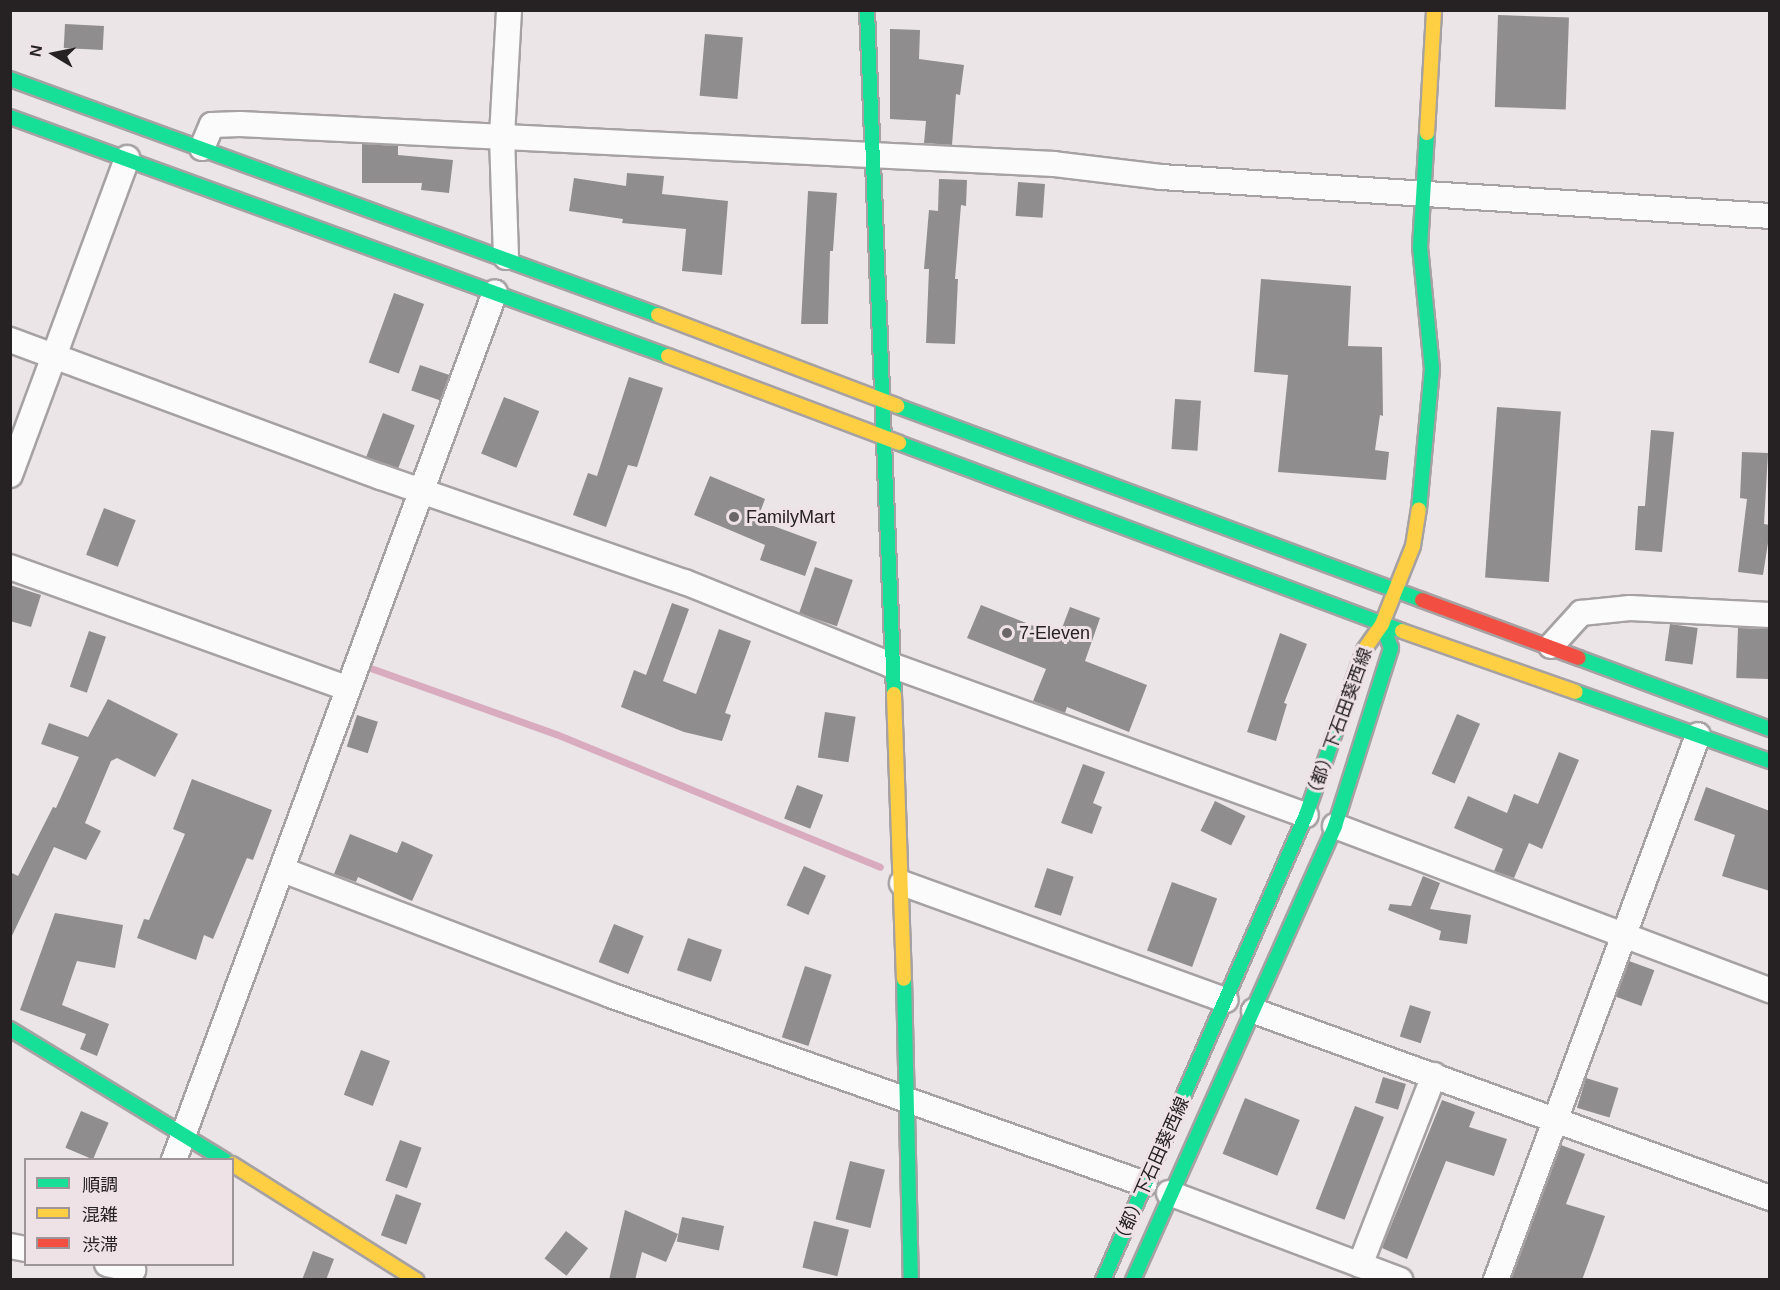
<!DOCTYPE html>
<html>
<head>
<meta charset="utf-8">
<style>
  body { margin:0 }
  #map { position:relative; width:1780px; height:1290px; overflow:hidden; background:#ebe5e7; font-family:Helvetica,"Noto Sans JP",sans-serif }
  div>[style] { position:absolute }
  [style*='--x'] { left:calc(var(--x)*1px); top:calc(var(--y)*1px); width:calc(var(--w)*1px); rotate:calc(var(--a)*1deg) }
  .stream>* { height:7px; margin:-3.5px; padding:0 3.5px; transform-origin:3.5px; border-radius:3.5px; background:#d8acbe }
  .building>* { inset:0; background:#8f8d8d; transform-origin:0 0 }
  .roads { filter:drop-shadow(2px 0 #a6a1a3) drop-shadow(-2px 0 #a6a1a3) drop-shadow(0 2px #a6a1a3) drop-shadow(0 -2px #a6a1a3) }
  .street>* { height:24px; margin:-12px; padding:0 12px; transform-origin:12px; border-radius:12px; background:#fcfbfb }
  .fast>* { height:14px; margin:-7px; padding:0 7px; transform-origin:7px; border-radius:7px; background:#16e098 }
  .slow>* { height:14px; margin:-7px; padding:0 7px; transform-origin:7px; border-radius:7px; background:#ffcf43 }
  .jam>* { height:14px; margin:-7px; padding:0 7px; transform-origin:7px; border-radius:7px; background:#f24e42 }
  .dots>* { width:16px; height:16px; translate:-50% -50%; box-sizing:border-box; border:3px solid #eee2e6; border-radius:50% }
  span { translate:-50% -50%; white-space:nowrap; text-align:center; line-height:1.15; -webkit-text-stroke:6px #eee2e6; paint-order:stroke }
  .poi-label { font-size:18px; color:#262123 }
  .left { translate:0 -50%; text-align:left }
  .street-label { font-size:18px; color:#262123 }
  .frame { position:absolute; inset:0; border:12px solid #262123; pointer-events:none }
  .legend { position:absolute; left:24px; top:1158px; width:210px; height:108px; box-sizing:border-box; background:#eee2e6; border:2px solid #9e9598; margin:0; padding:8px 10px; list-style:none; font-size:18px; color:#262123 }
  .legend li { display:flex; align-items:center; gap:12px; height:30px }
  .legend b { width:30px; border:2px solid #9e9598 }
  .north { position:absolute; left:24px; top:24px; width:60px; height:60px; -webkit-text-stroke:4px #eee2e6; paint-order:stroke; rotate:280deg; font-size:16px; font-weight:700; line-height:24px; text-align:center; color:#262123 }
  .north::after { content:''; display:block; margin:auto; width:21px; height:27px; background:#262123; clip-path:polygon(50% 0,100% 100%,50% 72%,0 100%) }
</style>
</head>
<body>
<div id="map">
  <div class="stream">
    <div style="--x:362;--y:665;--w:206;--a:19.6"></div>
    <div style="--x:556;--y:734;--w:350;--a:22.3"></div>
  </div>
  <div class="building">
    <div style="left:1498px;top:15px;width:71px;height:92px;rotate:2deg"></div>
    <div style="left:65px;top:24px;width:39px;height:24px;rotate:3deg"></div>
    <div style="clip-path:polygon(890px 29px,920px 30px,919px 59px,964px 65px,960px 95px,956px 94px,952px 145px,924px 143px,926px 121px,890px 119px)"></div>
    <div style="left:705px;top:34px;width:38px;height:62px;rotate:5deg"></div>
    <div style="clip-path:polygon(362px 144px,398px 146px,398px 155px,453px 160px,449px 193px,421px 190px,422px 183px,362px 183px)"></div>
    <div style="clip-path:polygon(627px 173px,664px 176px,662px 194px,728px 201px,722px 275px,682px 271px,686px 229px,622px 223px,623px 219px,569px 211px,574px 178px,626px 186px)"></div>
    <div style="clip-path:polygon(939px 179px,967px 180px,966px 206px,961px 205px,955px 279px,958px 279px,955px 344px,926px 343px,929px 269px,924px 269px,929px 210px,938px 211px)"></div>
    <div style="left:1018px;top:182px;width:27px;height:34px;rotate:4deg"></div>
    <div style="clip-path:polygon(808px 191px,837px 193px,833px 251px,830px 251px,828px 324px,801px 324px)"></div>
    <div style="clip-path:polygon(1261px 279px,1351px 286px,1348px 346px,1382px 347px,1383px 416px,1380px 415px,1375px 450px,1389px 452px,1386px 480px,1278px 472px,1288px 375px,1254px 372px)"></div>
    <div style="left:394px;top:293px;width:32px;height:74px;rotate:20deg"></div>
    <div style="left:420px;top:365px;width:31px;height:27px;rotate:19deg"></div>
    <div style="clip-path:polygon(629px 377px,663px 388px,637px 467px,628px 465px,606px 527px,573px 515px,588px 473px,597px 476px)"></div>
    <div style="left:504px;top:397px;width:38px;height:61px;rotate:22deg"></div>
    <div style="left:1175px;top:399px;width:26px;height:50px;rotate:4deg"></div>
    <div style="left:1497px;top:407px;width:64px;height:171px;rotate:4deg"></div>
    <div style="left:383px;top:413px;width:34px;height:47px;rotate:21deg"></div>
    <div style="clip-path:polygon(1651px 430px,1674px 432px,1662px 552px,1635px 550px,1638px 506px,1645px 506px)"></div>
    <div style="clip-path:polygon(1742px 452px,1768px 453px,1764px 524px,1770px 525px,1770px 530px,1763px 575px,1738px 572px,1747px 499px,1740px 498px)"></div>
    <div style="clip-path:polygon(710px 476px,765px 499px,757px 520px,817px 542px,805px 576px,760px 560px,765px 545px,694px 515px)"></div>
    <div style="left:104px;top:508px;width:34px;height:50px;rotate:21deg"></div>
    <div style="left:815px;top:567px;width:40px;height:49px;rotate:19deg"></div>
    <div style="clip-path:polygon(10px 585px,41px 595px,31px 627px,10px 621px)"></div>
    <div style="clip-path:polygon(672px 603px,689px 609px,663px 681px,696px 694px,719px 629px,751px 641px,725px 713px,731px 715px,722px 741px,684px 732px,621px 707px,634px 670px,646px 675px)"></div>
    <div style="clip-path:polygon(981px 605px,1059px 636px,1070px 607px,1100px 618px,1085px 661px,1147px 685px,1129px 732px,1067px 707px,1065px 713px,1033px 701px,1046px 669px,967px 638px)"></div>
    <div style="left:1670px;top:624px;width:28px;height:37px;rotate:8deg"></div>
    <div style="left:1738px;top:628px;width:32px;height:50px;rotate:2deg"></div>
    <div style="left:89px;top:631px;width:18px;height:59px;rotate:19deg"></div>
    <div style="clip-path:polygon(1280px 633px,1307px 644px,1284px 703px,1287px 704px,1276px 741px,1247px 732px)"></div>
    <div style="clip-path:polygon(108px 699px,178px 734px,155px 777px,117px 758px,111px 761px,85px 823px,101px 831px,86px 860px,54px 847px,10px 940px,10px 872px,18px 876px,53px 807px,56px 808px,79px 757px,41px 744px,49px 723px,88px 737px)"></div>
    <div style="left:825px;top:712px;width:31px;height:46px;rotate:9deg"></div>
    <div style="left:1457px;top:714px;width:25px;height:65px;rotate:23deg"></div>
    <div style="left:357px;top:715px;width:22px;height:33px;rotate:18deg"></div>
    <div style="clip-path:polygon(1559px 752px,1579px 760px,1542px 849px,1529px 843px,1514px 878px,1494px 871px,1503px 849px,1454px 828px,1468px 796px,1507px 813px,1514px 794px,1538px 804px)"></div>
    <div style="clip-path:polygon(1083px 764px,1105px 772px,1093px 803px,1102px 807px,1092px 834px,1061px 823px)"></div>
    <div style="clip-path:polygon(192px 779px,272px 810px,253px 860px,247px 858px,213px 939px,204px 935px,196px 960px,137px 938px,144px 919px,149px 920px,185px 834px,173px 829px)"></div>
    <div style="left:797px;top:785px;width:28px;height:36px;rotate:21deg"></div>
    <div style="clip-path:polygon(1706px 787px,1770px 811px,1770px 891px,1722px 876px,1735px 835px,1694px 820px)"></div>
    <div style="left:1215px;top:801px;width:34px;height:33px;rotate:26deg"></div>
    <div style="clip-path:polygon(350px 834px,397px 853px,402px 841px,433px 855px,412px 901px,358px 877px,356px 882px,334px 874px)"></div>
    <div style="left:804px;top:866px;width:24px;height:43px;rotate:24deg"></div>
    <div style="left:1047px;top:868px;width:28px;height:41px;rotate:18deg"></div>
    <div style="clip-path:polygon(1423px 876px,1440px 883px,1430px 909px,1471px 915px,1467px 944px,1439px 940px,1441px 931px,1388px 910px,1390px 904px,1411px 906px)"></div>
    <div style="left:1172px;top:882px;width:48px;height:73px;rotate:20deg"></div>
    <div style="clip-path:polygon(55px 913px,123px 925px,115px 968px,77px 961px,62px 1005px,109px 1024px,97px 1056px,80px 1049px,86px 1034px,20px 1010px)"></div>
    <div style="left:614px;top:924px;width:32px;height:41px;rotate:22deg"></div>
    <div style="left:688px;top:938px;width:36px;height:34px;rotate:19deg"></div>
    <div style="left:1629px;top:961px;width:27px;height:38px;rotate:20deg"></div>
    <div style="left:805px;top:966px;width:28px;height:75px;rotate:18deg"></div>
    <div style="left:1410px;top:1005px;width:22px;height:33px;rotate:18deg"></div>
    <div style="left:361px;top:1050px;width:31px;height:48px;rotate:21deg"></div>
    <div style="left:1383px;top:1077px;width:24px;height:27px;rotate:17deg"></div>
    <div style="left:1586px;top:1078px;width:34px;height:31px;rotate:17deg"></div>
    <div style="left:1245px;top:1098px;width:59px;height:60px;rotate:22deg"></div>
    <div style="clip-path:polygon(1442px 1100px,1475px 1112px,1469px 1127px,1507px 1139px,1494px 1176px,1446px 1161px,1407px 1259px,1382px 1248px)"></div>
    <div style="left:1355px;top:1106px;width:31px;height:110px;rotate:21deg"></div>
    <div style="left:81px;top:1111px;width:30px;height:40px;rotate:23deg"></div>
    <div style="left:400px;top:1140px;width:23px;height:43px;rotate:20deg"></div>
    <div style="clip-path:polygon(1561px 1145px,1585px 1154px,1566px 1204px,1605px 1216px,1593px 1250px,1582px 1280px,1511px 1280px)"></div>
    <div style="left:850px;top:1161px;width:36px;height:60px;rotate:14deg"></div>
    <div style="left:396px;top:1194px;width:27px;height:44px;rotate:20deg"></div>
    <div style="clip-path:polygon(625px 1210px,678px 1234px,666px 1262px,642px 1252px,635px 1280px,609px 1280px)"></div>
    <div style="left:682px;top:1217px;width:43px;height:25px;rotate:12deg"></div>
    <div style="left:814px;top:1221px;width:36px;height:48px;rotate:14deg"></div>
    <div style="left:566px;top:1231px;width:28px;height:35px;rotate:38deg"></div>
    <div style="clip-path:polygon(313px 1251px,334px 1259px,326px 1280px,302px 1280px)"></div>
  </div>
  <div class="roads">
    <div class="street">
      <div style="--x:202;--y:148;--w:25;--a:-67"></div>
      <div style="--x:212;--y:125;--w:28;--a:-2"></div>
      <div style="--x:240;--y:124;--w:815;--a:2.81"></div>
      <div style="--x:1054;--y:164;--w:108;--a:6.9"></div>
      <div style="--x:1161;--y:177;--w:610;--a:3.66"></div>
      <div style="--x:506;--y:257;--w:121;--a:-91.9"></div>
      <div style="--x:502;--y:136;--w:126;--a:-86.8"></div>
      <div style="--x:10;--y:340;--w:395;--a:20.3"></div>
      <div style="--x:381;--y:477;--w:322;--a:19.1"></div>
      <div style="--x:685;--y:582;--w:222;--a:21.9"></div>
      <div style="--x:891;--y:665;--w:441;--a:19.9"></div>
      <div style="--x:10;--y:475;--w:338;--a:-69.7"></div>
      <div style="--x:10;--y:567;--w:358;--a:19.8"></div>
      <div style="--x:1551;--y:646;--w:45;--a:-47.7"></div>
      <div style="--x:1581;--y:613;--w:49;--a:-5.8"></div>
      <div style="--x:1630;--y:608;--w:140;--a:2.9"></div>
      <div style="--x:1335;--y:826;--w:465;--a:20.7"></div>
      <div style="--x:283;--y:870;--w:350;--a:20.9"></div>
      <div style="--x:610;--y:995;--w:567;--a:19.46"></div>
      <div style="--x:902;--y:883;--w:344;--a:19.9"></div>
      <div style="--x:1254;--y:1011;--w:549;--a:19.92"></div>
      <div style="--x:174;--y:1160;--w:925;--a:-69.7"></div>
      <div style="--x:1169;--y:1193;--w:247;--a:20.6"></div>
      <div style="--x:10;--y:1246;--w:16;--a:11"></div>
      <div style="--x:107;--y:1264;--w:27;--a:13"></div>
      <div style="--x:1360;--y:1265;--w:204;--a:-68.7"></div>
      <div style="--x:1496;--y:1280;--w:581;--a:-69.66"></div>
    </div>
    <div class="fast">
      <div style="--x:867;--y:10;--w:685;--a:87.74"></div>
      <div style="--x:10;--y:79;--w:690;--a:20.01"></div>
      <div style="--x:10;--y:117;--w:700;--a:19.96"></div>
      <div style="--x:897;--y:406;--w:560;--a:20.28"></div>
      <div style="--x:899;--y:443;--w:537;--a:20.49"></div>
      <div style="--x:1419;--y:509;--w:141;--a:-84.7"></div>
      <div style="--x:1432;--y:369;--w:123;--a:-95.6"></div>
      <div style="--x:1420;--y:247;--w:114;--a:-86.5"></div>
      <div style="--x:1579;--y:658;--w:204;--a:20.4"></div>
      <div style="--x:1576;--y:692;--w:206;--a:19.6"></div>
      <div style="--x:904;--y:979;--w:301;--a:88.7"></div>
      <div style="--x:10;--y:1029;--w:252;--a:31.4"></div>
      <div style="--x:1103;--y:1280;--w:507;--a:-66.42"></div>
      <div style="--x:1306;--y:815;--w:121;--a:-70.7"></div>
      <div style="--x:1133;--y:1280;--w:497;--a:-66"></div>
      <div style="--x:1335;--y:826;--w:187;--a:-72.5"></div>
      <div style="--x:1391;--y:648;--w:26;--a:-111"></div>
    </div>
    <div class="slow">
      <div style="--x:1427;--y:133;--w:123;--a:-86.7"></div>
      <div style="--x:658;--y:315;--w:256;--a:20.8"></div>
      <div style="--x:668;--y:356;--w:247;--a:20.6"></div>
      <div style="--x:1402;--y:631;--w:184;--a:19.3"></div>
      <div style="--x:894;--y:694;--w:285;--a:88"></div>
      <div style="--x:1346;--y:701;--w:54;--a:-70.6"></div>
      <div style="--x:1364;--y:650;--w:32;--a:-55"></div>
      <div style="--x:1382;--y:624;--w:84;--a:-68.3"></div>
      <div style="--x:1413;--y:546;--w:37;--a:-81"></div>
      <div style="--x:232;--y:1164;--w:218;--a:32.2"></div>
    </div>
    <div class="jam">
      <div style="--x:1422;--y:600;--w:167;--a:20.3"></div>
    </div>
  </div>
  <div class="dots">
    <div style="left:734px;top:517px;background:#6b6668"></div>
    <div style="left:1007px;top:633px;background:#6b6668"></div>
  </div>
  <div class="poi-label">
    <span class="left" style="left:746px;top:517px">FamilyMart</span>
    <span class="left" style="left:1019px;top:633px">7-Eleven</span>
  </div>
  <div class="street-label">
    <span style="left:1339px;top:725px;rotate:-70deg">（都）下石田葵西線</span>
    <span style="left:1151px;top:1172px;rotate:-66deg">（都）下石田葵西線</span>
  </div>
  <div class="frame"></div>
  <ul class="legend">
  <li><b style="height:8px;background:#16e098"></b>順調</li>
  <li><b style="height:8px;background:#ffcf43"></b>混雑</li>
  <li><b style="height:8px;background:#f24e42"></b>渋滞</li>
  </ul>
  <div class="north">N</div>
</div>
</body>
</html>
